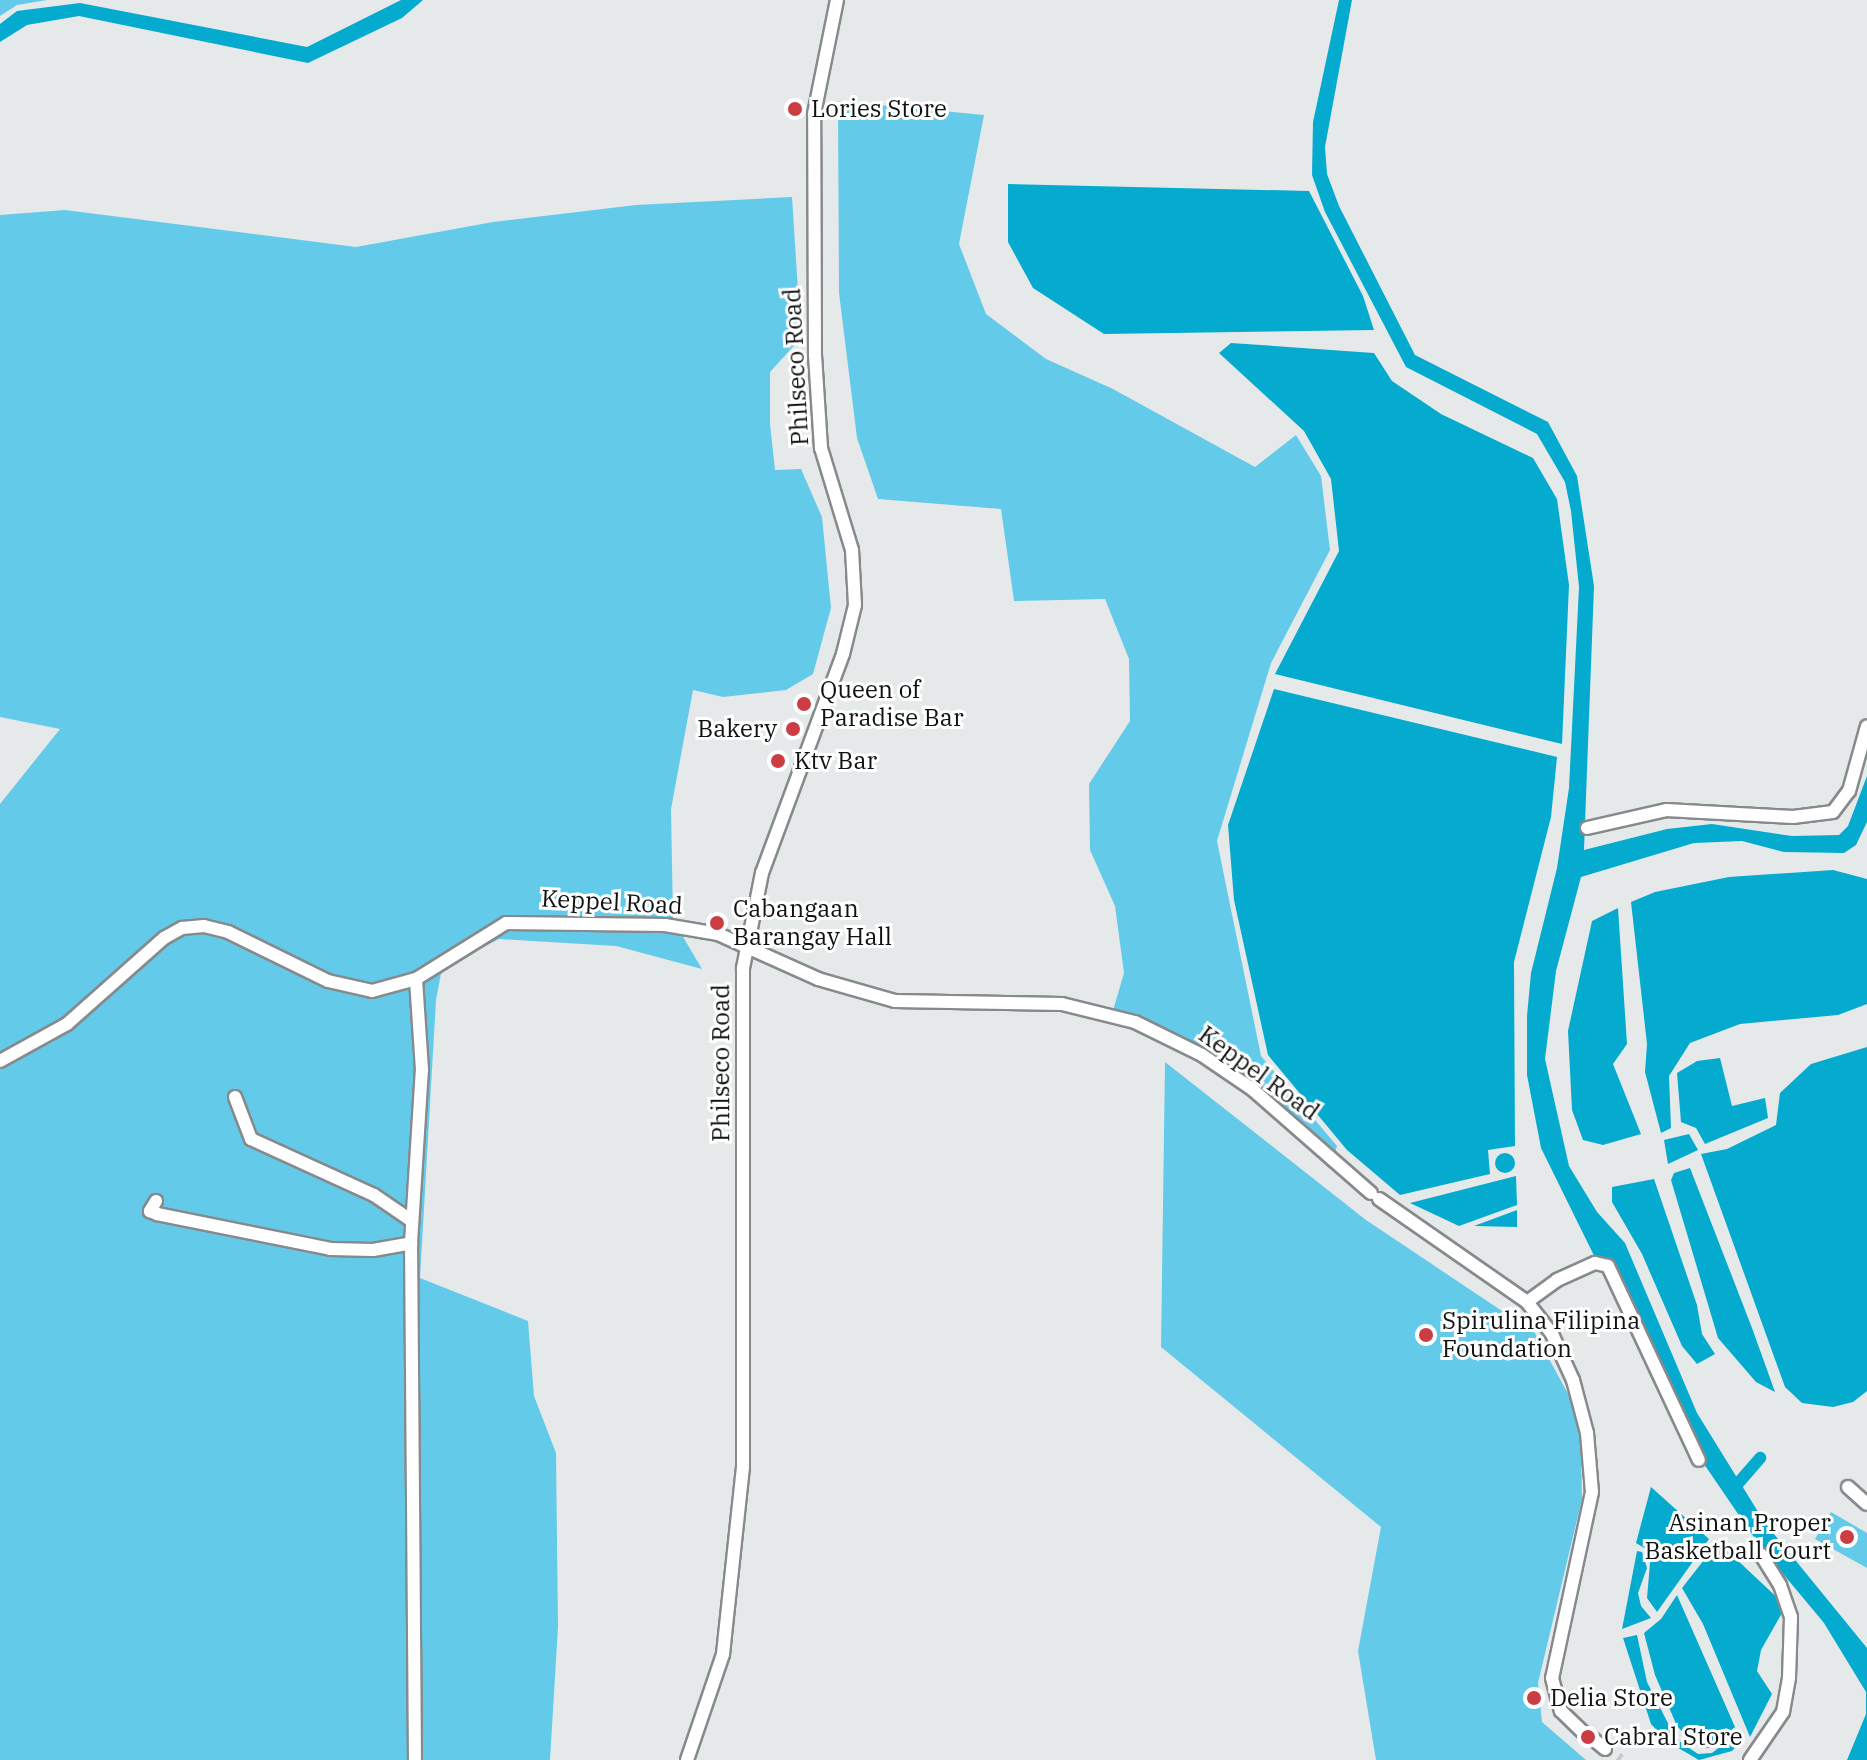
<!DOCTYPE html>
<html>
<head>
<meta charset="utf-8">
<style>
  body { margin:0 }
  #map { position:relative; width:1867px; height:1760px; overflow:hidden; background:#e5e9ea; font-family:"IBM Plex Serif",serif }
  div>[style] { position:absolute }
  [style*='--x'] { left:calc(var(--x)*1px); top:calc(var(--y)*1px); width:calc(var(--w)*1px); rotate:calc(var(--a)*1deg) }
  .green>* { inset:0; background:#63cbe9 }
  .water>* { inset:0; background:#04abcf }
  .round { border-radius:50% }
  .canal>* { height:12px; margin:-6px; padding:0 6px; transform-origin:6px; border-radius:6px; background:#04abcf }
  .minor-tunnel>* { height:12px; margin-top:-6px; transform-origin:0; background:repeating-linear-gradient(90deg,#c5c9c9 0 12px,transparent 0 18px) }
  .roads { filter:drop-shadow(2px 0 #878a8c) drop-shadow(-2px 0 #878a8c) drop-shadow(0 2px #878a8c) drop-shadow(0 -2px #878a8c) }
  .minor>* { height:12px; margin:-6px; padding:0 6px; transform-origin:6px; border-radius:6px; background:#fff }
  .dots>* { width:22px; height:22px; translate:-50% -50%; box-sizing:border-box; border:4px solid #fff; border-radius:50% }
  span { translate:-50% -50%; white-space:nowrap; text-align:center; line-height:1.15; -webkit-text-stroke:6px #fff; paint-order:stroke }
  .poi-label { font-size:24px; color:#101111 }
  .left { translate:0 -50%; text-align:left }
  .right { translate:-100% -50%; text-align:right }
  .street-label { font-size:24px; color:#101111 }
</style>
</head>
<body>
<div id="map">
  <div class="green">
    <div style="clip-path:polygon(0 0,47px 0,17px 5px,0 16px)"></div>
    <div style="clip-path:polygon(838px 101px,984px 115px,959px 244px,986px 314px,1046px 359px,1113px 389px,1255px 467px,1296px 435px,1321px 476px,1330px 550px,1271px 663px,1217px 841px,1261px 1056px,1337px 1146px,1330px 1169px,1203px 1054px,1112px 1014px,1124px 973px,1115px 906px,1090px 850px,1089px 784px,1130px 721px,1129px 659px,1105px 599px,1014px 601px,1001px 509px,878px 499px,857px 438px,839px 293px)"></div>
    <div style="clip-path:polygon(792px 197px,801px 338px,770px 372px,770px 424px,775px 470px,801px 469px,822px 517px,831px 608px,813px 674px,786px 690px,723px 697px,693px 690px,671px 809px,673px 920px,702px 969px,616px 946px,499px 939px,442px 968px,436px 1000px,420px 1278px,528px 1321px,534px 1396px,556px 1453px,558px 1627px,550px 1760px,0 1760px,0 804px,60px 729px,0 717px,0 215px,65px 210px,356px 247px,493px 222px,636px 205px)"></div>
    <div style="clip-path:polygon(1165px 1062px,1366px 1220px,1535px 1333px,1573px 1403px,1581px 1447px,1582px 1499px,1538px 1683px,1542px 1722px,1586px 1760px,1376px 1760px,1358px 1651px,1381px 1527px,1161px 1347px)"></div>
    <div style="clip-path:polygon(1831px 1512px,1867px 1533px,1867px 1568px,1815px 1539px)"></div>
  </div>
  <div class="water">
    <div style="clip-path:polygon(401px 0,423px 0,402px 18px,308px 63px,79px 16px,27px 25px,0 42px,0 24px,17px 11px,80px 3px,307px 47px)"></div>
    <div style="clip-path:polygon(1339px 0,1352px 0,1325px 147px,1327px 174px,1339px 206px,1415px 355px,1548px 422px,1577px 476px,1594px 586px,1584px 850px,1667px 829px,1712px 824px,1792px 836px,1839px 835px,1848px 826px,1867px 776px,1867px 822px,1856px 845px,1844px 853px,1784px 852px,1742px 841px,1694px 843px,1581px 877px,1556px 971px,1545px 1059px,1569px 1166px,1597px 1212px,1625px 1243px,1697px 1413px,1765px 1523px,1867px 1648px,1867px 1760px,1847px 1760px,1866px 1714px,1866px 1692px,1824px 1623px,1760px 1546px,1678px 1426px,1541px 1148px,1527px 1075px,1527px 1016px,1531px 973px,1557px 868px,1569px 788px,1579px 587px,1571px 511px,1565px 482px,1537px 434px,1406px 367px,1325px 212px,1312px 175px,1313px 122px)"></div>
    <div style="clip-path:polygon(1008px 184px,1309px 191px,1363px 296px,1374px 330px,1104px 334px,1033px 288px,1008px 242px)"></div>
    <div style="clip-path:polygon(1231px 343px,1374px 353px,1392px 381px,1441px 414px,1533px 458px,1557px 499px,1569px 585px,1562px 744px,1275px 674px,1339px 551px,1331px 479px,1304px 431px,1219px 353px)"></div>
    <div style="clip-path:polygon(1274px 689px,1557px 757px,1551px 817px,1514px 962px,1515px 1146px,1488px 1150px,1490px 1174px,1400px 1195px,1347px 1150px,1268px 1055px,1234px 900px,1228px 825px)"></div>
    <div style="clip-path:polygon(1833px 870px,1867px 879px,1867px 1004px,1838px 1015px,1740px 1024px,1690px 1043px,1669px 1076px,1671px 1128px,1661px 1133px,1645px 1072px,1647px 1044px,1631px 902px,1655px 892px,1729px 877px)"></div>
    <div style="clip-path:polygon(1618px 908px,1627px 1044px,1613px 1064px,1641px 1134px,1603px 1145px,1583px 1140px,1572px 1110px,1568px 1031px,1592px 921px)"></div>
    <div style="clip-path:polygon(1867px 1047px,1867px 1391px,1853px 1402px,1833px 1407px,1802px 1403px,1785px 1387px,1701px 1154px,1727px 1149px,1776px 1125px,1780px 1093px,1811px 1064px)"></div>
    <div style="clip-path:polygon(1720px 1058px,1732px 1106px,1765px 1098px,1768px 1118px,1705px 1144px,1696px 1128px,1681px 1122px,1677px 1073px,1697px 1061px)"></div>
    <div style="clip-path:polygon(1689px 1134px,1698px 1150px,1668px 1164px,1664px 1140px)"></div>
    <div class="round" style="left:1495px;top:1153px;width:20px;height:20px"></div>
    <div style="clip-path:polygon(1690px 1168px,1752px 1328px,1775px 1392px,1756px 1382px,1718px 1338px,1671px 1180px,1674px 1173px)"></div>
    <div style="clip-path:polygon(1516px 1176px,1517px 1205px,1459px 1226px,1410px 1203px)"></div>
    <div style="clip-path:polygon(1654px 1179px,1697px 1305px,1702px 1334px,1715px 1354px,1697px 1364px,1682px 1346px,1642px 1254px,1612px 1202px,1612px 1187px)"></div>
    <div style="clip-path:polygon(1517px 1210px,1517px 1227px,1474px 1226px)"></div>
    <div style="clip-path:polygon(1651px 1487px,1709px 1539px,1657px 1612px,1647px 1598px,1651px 1552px,1636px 1543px)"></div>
    <div style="clip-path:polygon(1718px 1542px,1786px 1606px,1761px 1650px,1757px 1671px,1772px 1694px,1750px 1737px,1703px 1624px,1682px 1588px)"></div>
    <div style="clip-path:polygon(1637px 1551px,1642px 1552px,1647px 1568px,1638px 1593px,1641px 1606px,1651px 1618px,1622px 1629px)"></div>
    <div style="clip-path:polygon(1677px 1595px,1735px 1727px,1709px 1748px,1695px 1745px,1677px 1726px,1655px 1675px,1644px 1633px,1661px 1619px)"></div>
    <div style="clip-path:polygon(1637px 1635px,1647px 1682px,1676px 1739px,1698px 1754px,1712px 1753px,1735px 1735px,1741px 1741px,1732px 1751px,1699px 1760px,1668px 1742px,1651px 1724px,1623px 1638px)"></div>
  </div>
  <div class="canal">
    <div style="--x:1734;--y:1488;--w:40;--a:-49"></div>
  </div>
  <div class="minor-tunnel">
    <div style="--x:1617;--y:1758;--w:4;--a:34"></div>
  </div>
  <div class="roads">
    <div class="minor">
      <div style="--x:1587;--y:828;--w:81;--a:-12.8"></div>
      <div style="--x:1666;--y:810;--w:127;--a:3.2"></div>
      <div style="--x:1793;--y:817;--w:40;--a:-7.1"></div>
      <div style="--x:1833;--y:812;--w:26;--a:-53"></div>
      <div style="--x:1849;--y:791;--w:67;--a:-74.5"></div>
      <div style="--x:0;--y:1061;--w:77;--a:-28.9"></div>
      <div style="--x:67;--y:1024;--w:130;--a:-41.6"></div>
      <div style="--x:164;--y:938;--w:21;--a:-29"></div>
      <div style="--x:182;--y:928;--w:22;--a:-5"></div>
      <div style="--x:204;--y:926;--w:25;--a:14"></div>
      <div style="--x:228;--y:932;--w:111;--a:26.1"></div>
      <div style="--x:328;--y:981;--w:45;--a:12.8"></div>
      <div style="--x:372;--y:991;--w:46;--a:-15.3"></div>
      <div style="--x:416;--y:979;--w:106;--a:-31.9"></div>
      <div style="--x:506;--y:923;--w:159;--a:0.7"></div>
      <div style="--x:665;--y:925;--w:54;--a:9.6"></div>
      <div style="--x:718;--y:934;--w:110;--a:24.2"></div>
      <div style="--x:818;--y:979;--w:80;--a:15.9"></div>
      <div style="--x:895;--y:1001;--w:167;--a:1"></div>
      <div style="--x:1062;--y:1004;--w:75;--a:13.9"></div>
      <div style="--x:1135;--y:1022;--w:75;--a:26.2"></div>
      <div style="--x:1202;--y:1055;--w:60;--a:34.2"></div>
      <div style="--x:1252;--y:1089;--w:158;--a:41.2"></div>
      <div style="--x:235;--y:1097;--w:45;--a:69.1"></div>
      <div style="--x:251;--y:1139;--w:135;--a:24.5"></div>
      <div style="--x:374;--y:1195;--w:46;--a:34.4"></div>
      <div style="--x:1379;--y:1199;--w:180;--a:34.8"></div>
      <div style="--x:1527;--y:1302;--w:41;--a:52"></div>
      <div style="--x:1552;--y:1334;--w:51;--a:65.5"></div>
      <div style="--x:1573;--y:1380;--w:55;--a:75.2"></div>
      <div style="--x:1587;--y:1433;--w:59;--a:85.2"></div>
      <div style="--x:1592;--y:1492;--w:190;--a:102.1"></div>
      <div style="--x:1552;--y:1678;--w:34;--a:75"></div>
      <div style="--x:1561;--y:1711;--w:30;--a:44"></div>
      <div style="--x:156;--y:1201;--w:12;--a:121"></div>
      <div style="--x:150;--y:1211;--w:8;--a:23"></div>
      <div style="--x:157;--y:1214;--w:177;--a:11.4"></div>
      <div style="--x:330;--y:1249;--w:43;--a:1.3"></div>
      <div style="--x:373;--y:1250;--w:39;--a:-10"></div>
      <div style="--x:1527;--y:1302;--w:37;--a:-36"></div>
      <div style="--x:1557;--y:1280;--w:42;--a:-24.1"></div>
      <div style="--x:1595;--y:1263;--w:13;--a:13"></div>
      <div style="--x:1608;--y:1266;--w:214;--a:64.9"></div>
      <div style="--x:1848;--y:1487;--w:25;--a:42"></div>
      <div style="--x:1592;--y:1738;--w:17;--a:40"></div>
      <div style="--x:415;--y:1760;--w:517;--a:-90.44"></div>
      <div style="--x:411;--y:1243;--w:173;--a:-86.4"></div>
      <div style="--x:422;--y:1070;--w:91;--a:-93.8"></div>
      <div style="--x:687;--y:1760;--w:112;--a:-71.2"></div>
      <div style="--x:723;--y:1654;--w:188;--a:-83.9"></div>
      <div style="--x:743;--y:1467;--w:499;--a:-90"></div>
      <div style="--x:743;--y:968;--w:97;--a:-78.7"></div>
      <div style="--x:762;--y:873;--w:233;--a:-69.7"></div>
      <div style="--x:843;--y:654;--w:50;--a:-76.2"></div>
      <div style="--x:855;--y:605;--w:55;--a:-93.1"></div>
      <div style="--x:852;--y:550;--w:107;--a:-106.9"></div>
      <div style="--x:821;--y:448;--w:93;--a:-93.7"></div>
      <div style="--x:815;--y:355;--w:241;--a:-90.2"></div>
      <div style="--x:814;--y:114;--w:116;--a:-78.6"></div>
      <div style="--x:1750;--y:1760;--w:58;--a:-55.5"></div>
      <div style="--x:1783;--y:1712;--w:35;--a:-80"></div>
      <div style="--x:1789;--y:1678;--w:61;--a:-88.1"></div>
      <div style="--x:1791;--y:1617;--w:34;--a:-109"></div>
      <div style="--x:1780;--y:1585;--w:36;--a:-122"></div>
    </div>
  </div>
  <div class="dots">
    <div style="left:795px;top:109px;background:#cc3c43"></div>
    <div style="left:804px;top:704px;background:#cc3c43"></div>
    <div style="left:793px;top:729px;background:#cc3c43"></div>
    <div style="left:778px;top:761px;background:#cc3c43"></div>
    <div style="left:717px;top:923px;background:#cc3c43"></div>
    <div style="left:1426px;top:1335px;background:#cc3c43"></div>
    <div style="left:1847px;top:1537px;background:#cc3c43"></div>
    <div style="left:1534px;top:1698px;background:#cc3c43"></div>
    <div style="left:1588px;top:1737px;background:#cc3c43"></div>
  </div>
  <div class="poi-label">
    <span class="left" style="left:811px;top:109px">Lories Store</span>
    <span class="left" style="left:820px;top:704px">Queen of<br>Paradise Bar</span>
    <span class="right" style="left:777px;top:729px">Bakery</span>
    <span class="left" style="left:794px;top:761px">Ktv Bar</span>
    <span class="left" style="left:733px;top:923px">Cabangaan<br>Barangay Hall</span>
    <span class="left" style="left:1442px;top:1335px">Spirulina Filipina<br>Foundation</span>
    <span class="right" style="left:1831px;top:1537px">Asinan Proper<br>Basketball Court</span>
    <span class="left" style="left:1550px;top:1698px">Delia Store</span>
    <span class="left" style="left:1604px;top:1737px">Cabral Store</span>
  </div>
  <div class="street-label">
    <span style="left:796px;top:367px;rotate:-93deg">Philseco Road</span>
    <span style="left:612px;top:902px;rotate:3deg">Keppel Road</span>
    <span style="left:721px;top:1063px;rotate:-90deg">Philseco Road</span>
    <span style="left:1259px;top:1073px;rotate:36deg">Keppel Road</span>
  </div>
</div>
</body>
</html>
